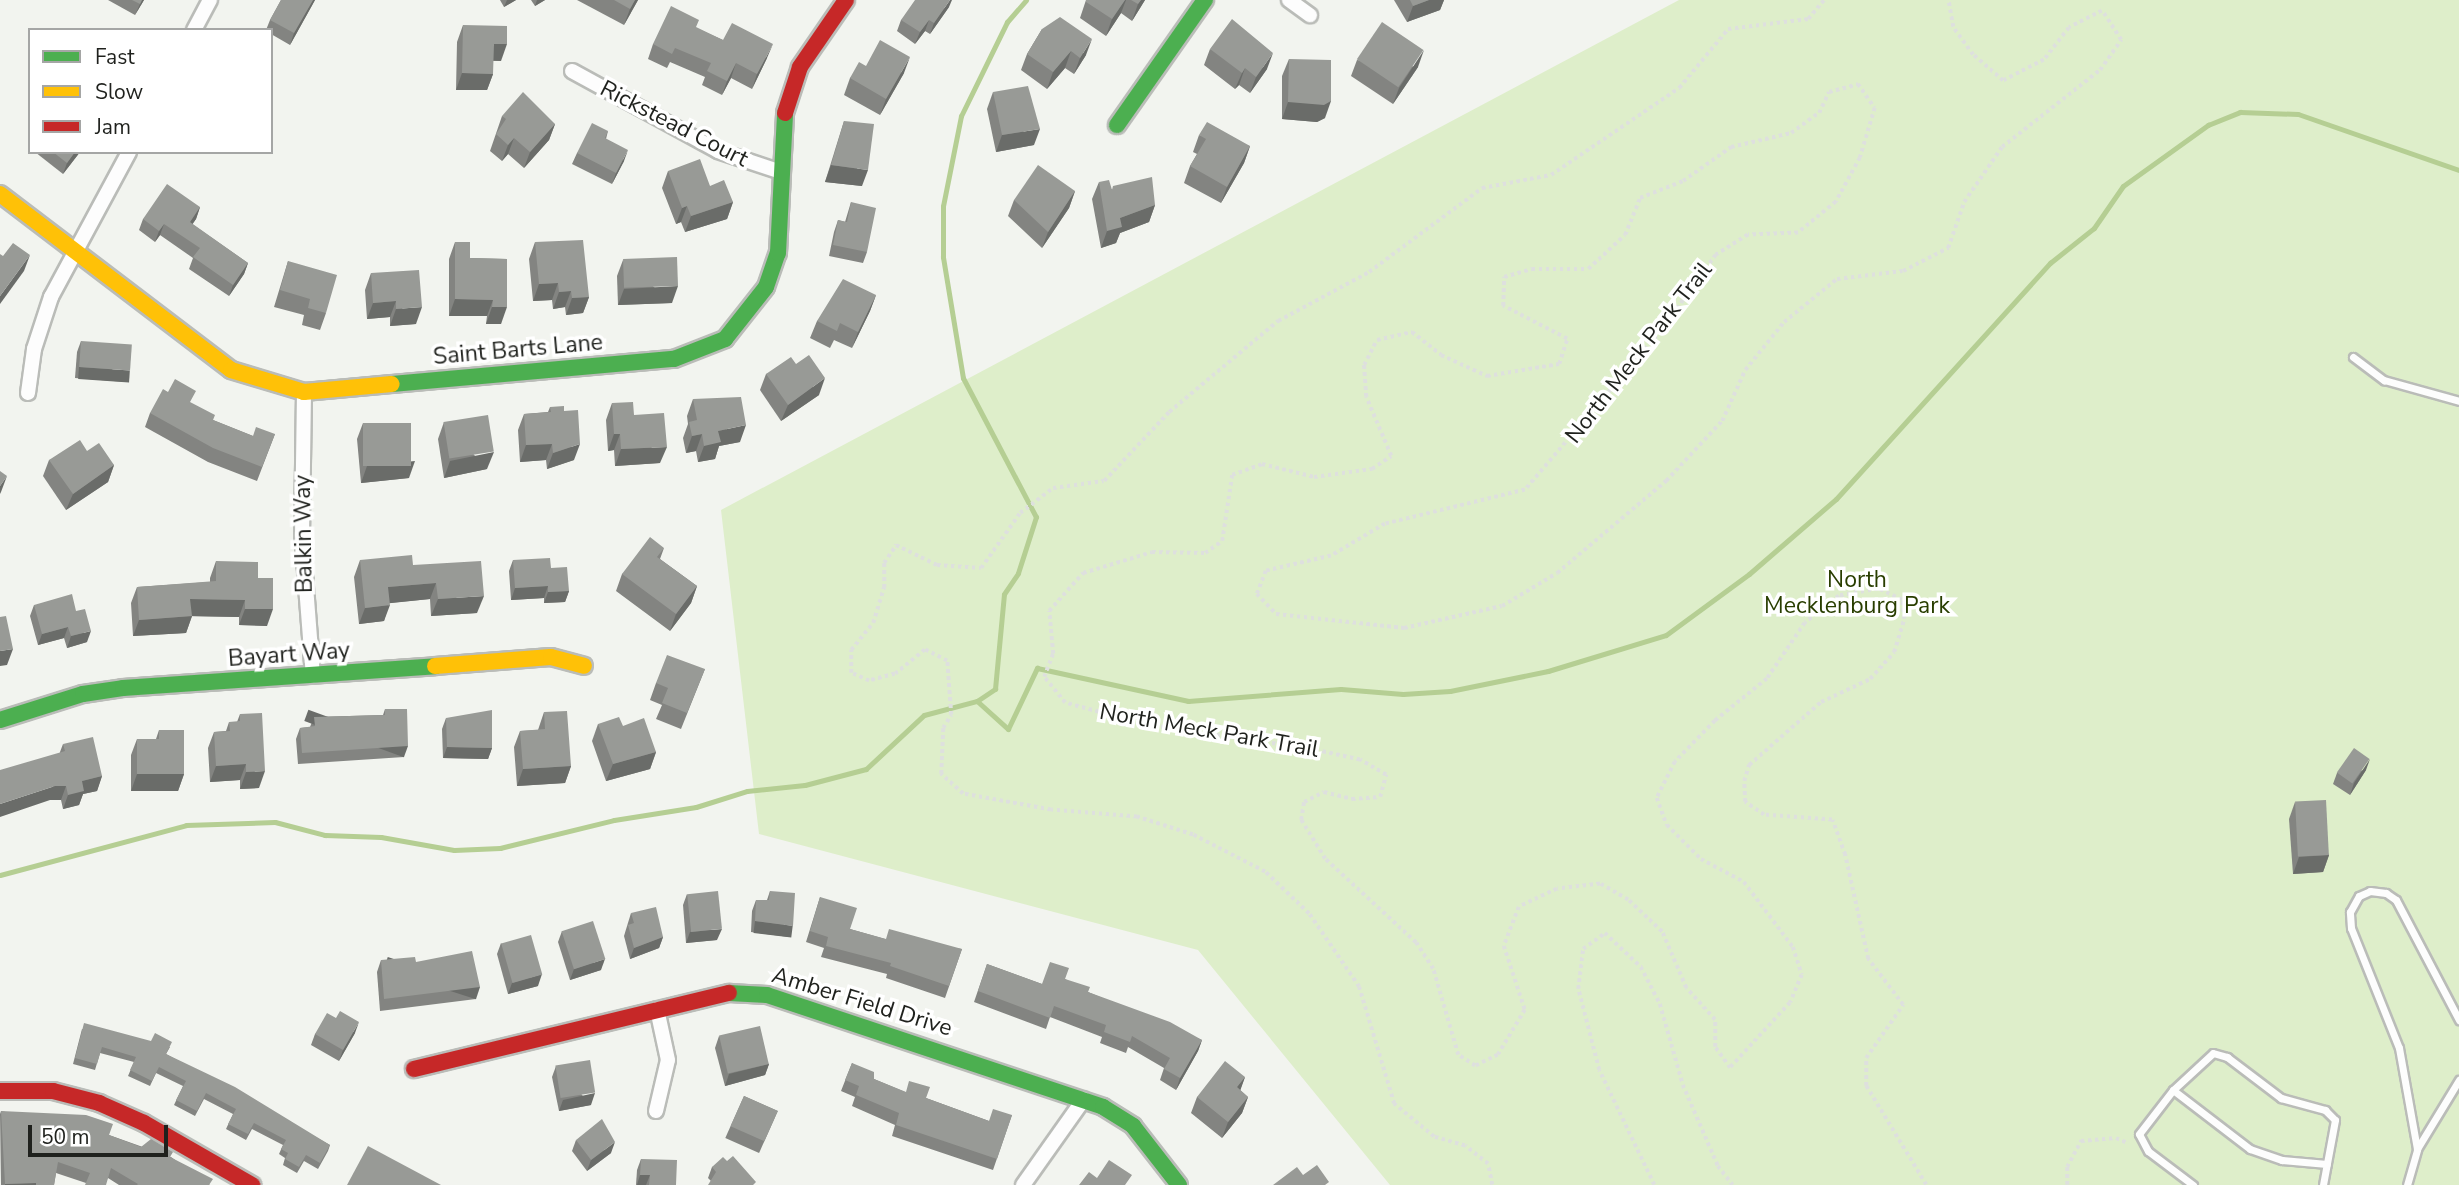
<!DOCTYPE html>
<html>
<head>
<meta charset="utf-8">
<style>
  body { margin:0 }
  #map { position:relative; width:2459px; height:1185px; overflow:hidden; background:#f2f4ef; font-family:"Nunito Sans",sans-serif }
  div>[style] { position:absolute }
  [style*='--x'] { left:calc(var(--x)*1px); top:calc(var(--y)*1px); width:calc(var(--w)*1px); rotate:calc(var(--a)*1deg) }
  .green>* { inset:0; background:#deeeca }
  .stream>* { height:5px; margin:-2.5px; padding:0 2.5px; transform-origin:2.5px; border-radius:2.5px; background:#b5ce93 }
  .path>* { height:3.5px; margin-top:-1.75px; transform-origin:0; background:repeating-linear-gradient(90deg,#dee0de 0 3.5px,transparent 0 7px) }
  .roads { filter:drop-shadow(2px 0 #babcb8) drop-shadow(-2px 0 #babcb8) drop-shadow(0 2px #babcb8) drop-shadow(0 -2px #babcb8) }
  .lane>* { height:7px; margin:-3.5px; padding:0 3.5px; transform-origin:3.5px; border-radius:3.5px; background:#fdfdfd }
  .street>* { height:14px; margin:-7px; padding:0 7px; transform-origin:7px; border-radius:7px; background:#fdfdfd }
  .fast>* { height:16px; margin:-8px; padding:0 8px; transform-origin:8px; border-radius:8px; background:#4caf50 }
  .slow>* { height:16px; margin:-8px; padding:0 8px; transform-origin:8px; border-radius:8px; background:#ffc107 }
  .jam>* { height:16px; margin:-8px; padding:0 8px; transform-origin:8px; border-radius:8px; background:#c62828 }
  .wall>* { inset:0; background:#838481; transform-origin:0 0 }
  .shaded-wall>* { inset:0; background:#6a6c69; transform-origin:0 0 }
  .building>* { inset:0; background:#989a96; transform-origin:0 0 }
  span { translate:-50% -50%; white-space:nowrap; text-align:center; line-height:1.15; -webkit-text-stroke:7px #fff; paint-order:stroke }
  .street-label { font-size:23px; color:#1f211d }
  .park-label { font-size:23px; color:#293e00 }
  .legend { position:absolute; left:28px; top:28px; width:245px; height:126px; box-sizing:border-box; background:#fff; border:2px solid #a5a6a5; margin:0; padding:9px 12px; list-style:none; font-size:21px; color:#1f211d }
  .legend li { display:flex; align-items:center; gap:14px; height:35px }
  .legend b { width:35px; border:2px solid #a5a6a5 }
  .scale { position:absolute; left:28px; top:1125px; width:140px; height:32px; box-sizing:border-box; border:4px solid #1f211d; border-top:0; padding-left:9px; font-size:21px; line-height:24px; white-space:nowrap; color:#1f211d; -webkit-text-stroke:5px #fff; paint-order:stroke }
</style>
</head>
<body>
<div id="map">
  <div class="green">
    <div style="clip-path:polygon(1679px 0,2459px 0,2459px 1185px,1390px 1185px,1198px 950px,759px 834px,721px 510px)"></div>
  </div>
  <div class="stream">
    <div style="--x:977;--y:701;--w:42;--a:42.1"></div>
    <div style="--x:1008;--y:729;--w:68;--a:-64.6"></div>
    <div style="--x:1037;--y:668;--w:155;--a:12.3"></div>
    <div style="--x:1188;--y:701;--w:153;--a:-4.5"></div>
    <div style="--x:1341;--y:689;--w:62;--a:4.6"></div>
    <div style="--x:1403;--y:694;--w:47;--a:-3.7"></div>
    <div style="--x:1450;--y:691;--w:100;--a:-11.5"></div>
    <div style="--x:1548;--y:671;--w:123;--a:-17"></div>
    <div style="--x:1666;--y:635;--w:103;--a:-36.3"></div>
    <div style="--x:1749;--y:574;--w:115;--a:-40.8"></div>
    <div style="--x:1836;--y:499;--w:319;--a:-47.8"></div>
    <div style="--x:2050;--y:263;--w:56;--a:-38.5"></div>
    <div style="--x:2094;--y:228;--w:51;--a:-55.4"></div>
    <div style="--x:2123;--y:186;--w:105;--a:-35.7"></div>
    <div style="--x:2208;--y:125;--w:35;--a:-22"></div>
    <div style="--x:2240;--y:112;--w:58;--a:2"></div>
    <div style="--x:2298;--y:114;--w:170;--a:19.2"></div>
    <div style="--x:0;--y:875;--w:193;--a:-15"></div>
    <div style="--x:186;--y:825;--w:89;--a:-1.9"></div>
    <div style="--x:275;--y:822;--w:52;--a:14.6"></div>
    <div style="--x:325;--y:835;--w:56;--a:2"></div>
    <div style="--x:381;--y:837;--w:74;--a:10.1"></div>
    <div style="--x:454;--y:850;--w:46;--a:-2.5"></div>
    <div style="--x:500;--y:848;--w:117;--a:-13.8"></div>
    <div style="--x:614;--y:820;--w:83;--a:-9"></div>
    <div style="--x:696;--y:807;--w:53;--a:-17.4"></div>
    <div style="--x:747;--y:791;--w:58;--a:-5.9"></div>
    <div style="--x:805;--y:785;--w:63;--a:-14.7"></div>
    <div style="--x:866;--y:769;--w:79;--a:-43"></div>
    <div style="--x:924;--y:715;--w:55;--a:-14.8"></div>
    <div style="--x:977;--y:701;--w:22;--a:-34"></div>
    <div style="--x:995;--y:689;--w:95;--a:-84.6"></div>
    <div style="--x:1004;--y:594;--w:25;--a:-56"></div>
    <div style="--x:1018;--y:573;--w:59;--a:-72.2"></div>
    <div style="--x:1036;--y:517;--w:157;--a:-117.7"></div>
    <div style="--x:963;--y:378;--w:123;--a:-99.4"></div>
    <div style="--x:943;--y:257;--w:51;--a:-90"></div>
    <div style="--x:943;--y:206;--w:92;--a:-78.7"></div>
    <div style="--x:961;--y:116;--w:105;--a:-63.9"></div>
    <div style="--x:1007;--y:22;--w:29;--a:-49"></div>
  </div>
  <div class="path">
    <div style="--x:1492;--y:1185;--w:21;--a:-101"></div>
    <div style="--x:1488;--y:1164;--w:29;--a:-142"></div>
    <div style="--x:1465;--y:1146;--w:32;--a:-164"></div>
    <div style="--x:1434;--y:1137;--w:52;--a:-140.5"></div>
    <div style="--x:1394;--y:1104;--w:122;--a:-106.7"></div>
    <div style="--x:1359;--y:987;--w:88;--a:-124.4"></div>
    <div style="--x:1309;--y:914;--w:61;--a:-136.3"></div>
    <div style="--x:1265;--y:872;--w:81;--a:-152.8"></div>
    <div style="--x:1193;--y:835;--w:59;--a:-162.2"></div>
    <div style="--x:1137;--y:817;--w:86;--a:-175.3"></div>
    <div style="--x:1051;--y:810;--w:89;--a:-169.7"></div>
    <div style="--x:963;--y:794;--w:30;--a:-138"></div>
    <div style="--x:941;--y:774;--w:46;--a:-87.5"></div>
    <div style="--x:943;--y:728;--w:15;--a:-58"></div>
    <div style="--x:951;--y:715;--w:54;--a:-94.2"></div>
    <div style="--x:947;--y:661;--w:25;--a:-153"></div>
    <div style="--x:925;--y:650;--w:38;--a:141"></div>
    <div style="--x:895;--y:674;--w:27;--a:165"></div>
    <div style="--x:869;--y:681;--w:20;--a:-156"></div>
    <div style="--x:851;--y:673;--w:23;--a:-90"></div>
    <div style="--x:851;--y:650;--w:35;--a:-51"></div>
    <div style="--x:873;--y:623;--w:37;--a:-73"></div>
    <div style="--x:884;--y:588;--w:25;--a:-90"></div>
    <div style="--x:884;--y:563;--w:22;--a:-56"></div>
    <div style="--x:896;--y:545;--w:46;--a:26"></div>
    <div style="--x:937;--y:565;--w:44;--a:3.9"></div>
    <div style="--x:981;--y:568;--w:67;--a:-54.7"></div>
    <div style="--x:1020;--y:513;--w:41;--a:-37.1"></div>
    <div style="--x:1053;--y:488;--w:51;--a:-7.8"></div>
    <div style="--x:1104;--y:481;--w:95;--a:-46.7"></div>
    <div style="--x:1169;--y:412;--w:142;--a:-39.9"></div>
    <div style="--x:1278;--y:321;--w:103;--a:-28.3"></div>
    <div style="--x:1369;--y:272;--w:141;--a:-36.6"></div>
    <div style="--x:1482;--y:188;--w:70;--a:-10.7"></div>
    <div style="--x:1551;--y:175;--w:155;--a:-34.2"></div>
    <div style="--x:1679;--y:88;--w:77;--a:-50.3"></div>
    <div style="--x:1728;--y:29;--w:81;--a:-7.1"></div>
    <div style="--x:1808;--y:19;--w:25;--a:-50"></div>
    <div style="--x:1654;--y:1185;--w:127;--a:-115.6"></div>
    <div style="--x:1599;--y:1070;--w:84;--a:-104.5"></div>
    <div style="--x:1578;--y:989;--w:40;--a:-82.9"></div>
    <div style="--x:1583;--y:949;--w:27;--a:-36"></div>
    <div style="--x:1605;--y:933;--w:50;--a:43.4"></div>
    <div style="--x:1641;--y:967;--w:42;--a:62.8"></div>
    <div style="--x:1660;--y:1004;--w:84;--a:74.1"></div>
    <div style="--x:1683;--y:1085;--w:88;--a:66.6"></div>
    <div style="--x:1718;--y:1166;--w:24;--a:52"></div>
    <div style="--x:1926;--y:1185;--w:116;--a:-121.2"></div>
    <div style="--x:1866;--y:1086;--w:28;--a:-90"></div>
    <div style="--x:1866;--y:1058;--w:65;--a:-55.1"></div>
    <div style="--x:1903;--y:1005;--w:58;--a:-127.3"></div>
    <div style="--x:1868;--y:959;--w:107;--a:-102.5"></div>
    <div style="--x:1845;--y:855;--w:37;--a:-110"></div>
    <div style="--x:1832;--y:820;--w:68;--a:-175.8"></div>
    <div style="--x:1764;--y:815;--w:23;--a:-146"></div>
    <div style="--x:1745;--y:802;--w:21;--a:-93"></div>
    <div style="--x:1744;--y:781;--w:17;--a:-73"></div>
    <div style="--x:1749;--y:765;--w:96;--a:-41.2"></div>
    <div style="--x:1821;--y:702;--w:54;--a:-25.1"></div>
    <div style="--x:1870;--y:679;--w:36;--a:-48"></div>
    <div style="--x:1894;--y:652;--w:34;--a:-73"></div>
    <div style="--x:1904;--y:619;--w:19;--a:-96"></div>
    <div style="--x:1902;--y:600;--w:26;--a:-155"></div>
    <div style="--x:1878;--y:589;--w:40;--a:170"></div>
    <div style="--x:1839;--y:596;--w:43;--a:141.5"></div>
    <div style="--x:1805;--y:623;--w:68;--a:124.2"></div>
    <div style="--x:1767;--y:679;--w:67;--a:141.1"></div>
    <div style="--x:1715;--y:721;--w:57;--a:134.3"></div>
    <div style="--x:1675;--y:762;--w:40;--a:116.6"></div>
    <div style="--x:1657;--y:798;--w:29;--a:70"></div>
    <div style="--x:1667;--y:825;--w:48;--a:45"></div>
    <div style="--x:1701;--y:859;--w:49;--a:28.1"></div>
    <div style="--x:1744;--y:882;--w:81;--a:53"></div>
    <div style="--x:1793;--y:947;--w:29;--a:72"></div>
    <div style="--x:1802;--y:975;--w:30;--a:113"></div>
    <div style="--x:1790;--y:1003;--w:88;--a:132.7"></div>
    <div style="--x:1730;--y:1068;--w:26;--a:-126"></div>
    <div style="--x:1715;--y:1047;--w:27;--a:-90"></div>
    <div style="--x:1715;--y:1020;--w:43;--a:-132.2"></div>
    <div style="--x:1686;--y:988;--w:61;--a:-113.2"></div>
    <div style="--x:1662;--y:932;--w:47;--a:-136.7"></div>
    <div style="--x:1628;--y:900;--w:32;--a:-150"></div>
    <div style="--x:1600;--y:884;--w:43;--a:173.4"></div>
    <div style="--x:1557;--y:889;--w:42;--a:154.7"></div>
    <div style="--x:1519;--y:907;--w:42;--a:111"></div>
    <div style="--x:1504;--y:946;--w:67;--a:71.8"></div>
    <div style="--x:1525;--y:1010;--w:52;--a:121"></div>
    <div style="--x:1498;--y:1055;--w:25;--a:154"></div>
    <div style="--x:1475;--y:1066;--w:20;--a:-147"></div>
    <div style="--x:1458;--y:1055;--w:90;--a:-106.2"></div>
    <div style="--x:1433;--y:969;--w:31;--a:-123"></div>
    <div style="--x:1416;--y:943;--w:124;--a:-137.3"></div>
    <div style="--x:1325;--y:859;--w:46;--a:-121.6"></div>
    <div style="--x:1301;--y:820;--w:18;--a:-81"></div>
    <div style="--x:1304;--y:802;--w:22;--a:-27"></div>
    <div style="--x:1324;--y:792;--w:29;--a:14"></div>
    <div style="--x:1352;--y:799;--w:28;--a:-4"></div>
    <div style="--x:1380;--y:797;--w:23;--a:-75"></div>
    <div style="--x:1386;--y:775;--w:30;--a:-150"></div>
    <div style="--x:1360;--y:760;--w:51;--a:-167.6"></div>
    <div style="--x:1310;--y:749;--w:166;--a:-171.7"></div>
    <div style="--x:1146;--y:725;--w:84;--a:-164.8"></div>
    <div style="--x:1065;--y:703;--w:33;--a:-129"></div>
    <div style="--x:1044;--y:677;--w:25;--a:-69"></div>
    <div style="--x:1053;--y:654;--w:43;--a:-95.3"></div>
    <div style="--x:1049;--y:611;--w:51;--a:-48.2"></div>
    <div style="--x:1083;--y:573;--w:72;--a:-16.9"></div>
    <div style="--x:1152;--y:552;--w:53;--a:1.1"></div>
    <div style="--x:1205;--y:553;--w:21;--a:-35"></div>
    <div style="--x:1222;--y:541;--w:67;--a:-81.4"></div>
    <div style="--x:1232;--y:475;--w:32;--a:-20"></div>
    <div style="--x:1262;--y:464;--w:54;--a:14"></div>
    <div style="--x:1314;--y:477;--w:59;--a:-7.9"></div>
    <div style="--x:1372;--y:469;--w:23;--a:-34"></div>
    <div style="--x:1391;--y:456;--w:64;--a:-113"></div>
    <div style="--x:1366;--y:397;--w:32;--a:-94"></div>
    <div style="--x:1364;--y:365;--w:28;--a:-63"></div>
    <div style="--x:1377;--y:340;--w:36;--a:-13"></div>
    <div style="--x:1412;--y:332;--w:37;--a:38"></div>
    <div style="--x:1441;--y:355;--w:51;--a:24.5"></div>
    <div style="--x:1487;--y:376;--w:73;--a:-9.5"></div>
    <div style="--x:1559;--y:364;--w:26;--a:-72"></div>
    <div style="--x:1567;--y:339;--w:72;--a:-152.7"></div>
    <div style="--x:1503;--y:306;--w:29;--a:-88"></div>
    <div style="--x:1504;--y:277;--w:29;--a:-16"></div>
    <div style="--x:1532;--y:269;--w:56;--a:0"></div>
    <div style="--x:1588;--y:269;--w:50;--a:-42.6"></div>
    <div style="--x:1625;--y:235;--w:40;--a:-68"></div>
    <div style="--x:1640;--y:198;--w:46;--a:-21.6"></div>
    <div style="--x:1683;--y:181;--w:59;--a:-35.3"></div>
    <div style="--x:1731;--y:147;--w:62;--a:-13.1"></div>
    <div style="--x:1791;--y:133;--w:34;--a:-36"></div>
    <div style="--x:1819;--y:113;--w:23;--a:-65"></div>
    <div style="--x:1829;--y:92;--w:30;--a:-15"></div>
    <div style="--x:1858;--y:84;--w:29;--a:55"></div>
    <div style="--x:1875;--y:108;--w:52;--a:106.7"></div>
    <div style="--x:1860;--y:158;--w:50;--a:118.6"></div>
    <div style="--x:1836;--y:202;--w:49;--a:140.8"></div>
    <div style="--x:1798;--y:233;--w:50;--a:177.7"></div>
    <div style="--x:1748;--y:235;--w:38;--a:148"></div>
    <div style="--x:1716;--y:255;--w:94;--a:125.9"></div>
    <div style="--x:1661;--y:331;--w:209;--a:130.5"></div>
    <div style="--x:1525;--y:490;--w:144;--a:166.3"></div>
    <div style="--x:1385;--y:524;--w:63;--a:149.3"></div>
    <div style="--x:1331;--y:556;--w:67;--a:167"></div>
    <div style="--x:1266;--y:571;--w:25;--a:111"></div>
    <div style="--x:1257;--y:594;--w:28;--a:46"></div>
    <div style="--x:1276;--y:614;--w:129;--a:6.2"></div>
    <div style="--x:1404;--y:628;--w:100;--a:-12.7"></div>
    <div style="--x:1502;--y:606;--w:64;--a:-31"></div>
    <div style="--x:1557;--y:573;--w:143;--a:-40.2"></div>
    <div style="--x:1666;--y:481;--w:82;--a:-47"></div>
    <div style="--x:1722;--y:421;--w:56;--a:-65.7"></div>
    <div style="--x:1745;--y:370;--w:62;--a:-50.9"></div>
    <div style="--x:1784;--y:322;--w:68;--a:-39.1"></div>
    <div style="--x:1837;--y:279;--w:66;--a:-6.9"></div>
    <div style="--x:1903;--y:271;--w:51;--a:-27.1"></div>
    <div style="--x:1948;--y:248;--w:49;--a:-70.8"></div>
    <div style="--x:1964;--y:202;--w:67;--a:-55.4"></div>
    <div style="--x:2002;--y:147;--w:125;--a:-38.2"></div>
    <div style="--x:2100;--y:70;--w:37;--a:-55"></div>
    <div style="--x:2121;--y:40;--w:35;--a:-123"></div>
    <div style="--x:2102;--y:11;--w:37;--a:153"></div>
    <div style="--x:2069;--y:28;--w:41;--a:128"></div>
    <div style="--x:2044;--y:60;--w:46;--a:152.9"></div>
    <div style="--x:2003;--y:81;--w:40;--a:-139"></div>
    <div style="--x:1973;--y:55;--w:34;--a:-126"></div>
    <div style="--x:1953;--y:27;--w:27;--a:-100"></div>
    <div style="--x:2067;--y:1185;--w:18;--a:-90"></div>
    <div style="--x:2067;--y:1167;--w:30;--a:-62"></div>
    <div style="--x:2081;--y:1141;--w:35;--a:-5"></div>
    <div style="--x:2116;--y:1138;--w:13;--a:23"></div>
  </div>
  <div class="roads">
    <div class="lane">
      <div style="--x:2353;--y:357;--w:39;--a:37"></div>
      <div style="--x:2384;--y:380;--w:78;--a:15.6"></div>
      <div style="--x:2173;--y:1090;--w:97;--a:37.5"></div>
      <div style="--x:2250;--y:1149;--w:34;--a:19"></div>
      <div style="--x:2282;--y:1160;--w:45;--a:5.1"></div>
      <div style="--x:2417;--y:1149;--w:103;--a:-100.1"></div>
      <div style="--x:2399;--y:1048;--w:129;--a:-111.8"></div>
      <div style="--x:2351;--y:928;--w:16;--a:-94"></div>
      <div style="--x:2350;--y:912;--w:18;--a:-61"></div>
      <div style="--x:2359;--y:896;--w:12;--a:-24"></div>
      <div style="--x:2370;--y:891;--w:16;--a:7"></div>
      <div style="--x:2386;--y:893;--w:12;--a:35"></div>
      <div style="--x:2396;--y:900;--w:136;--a:62.3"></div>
      <div style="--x:2193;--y:1185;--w:56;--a:-142.9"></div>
      <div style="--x:2148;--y:1151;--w:19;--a:-118"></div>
      <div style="--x:2139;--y:1134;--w:56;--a:-52.3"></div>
      <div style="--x:2173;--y:1090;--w:54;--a:-42.8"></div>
      <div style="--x:2213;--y:1053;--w:15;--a:16"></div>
      <div style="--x:2227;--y:1057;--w:68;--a:37.2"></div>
      <div style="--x:2281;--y:1098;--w:46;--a:15.3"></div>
      <div style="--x:2325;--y:1110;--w:14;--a:45"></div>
      <div style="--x:2335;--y:1120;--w:66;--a:100.5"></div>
      <div style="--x:2407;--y:1185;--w:37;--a:-74"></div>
      <div style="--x:2417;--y:1149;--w:81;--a:-58.7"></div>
    </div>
    <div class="street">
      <div style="--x:1289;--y:0;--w:26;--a:36"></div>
      <div style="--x:194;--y:30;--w:34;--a:-62"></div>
      <div style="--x:572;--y:71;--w:166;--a:28.7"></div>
      <div style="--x:718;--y:151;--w:63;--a:18.4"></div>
      <div style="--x:304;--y:392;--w:142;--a:90.8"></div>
      <div style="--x:302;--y:534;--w:142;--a:85.6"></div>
      <div style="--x:28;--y:393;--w:44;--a:-82.2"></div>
      <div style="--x:34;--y:349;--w:55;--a:-71.9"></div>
      <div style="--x:51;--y:297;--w:165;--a:-61.7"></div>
      <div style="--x:656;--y:1111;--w:52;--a:-76.8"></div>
      <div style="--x:668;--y:1060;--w:52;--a:-102.2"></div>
      <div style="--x:1023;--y:1185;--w:105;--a:-54.7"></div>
    </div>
    <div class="fast">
      <div style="--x:1117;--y:125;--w:153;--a:-54.9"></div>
      <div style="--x:392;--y:384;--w:283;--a:-5.1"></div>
      <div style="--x:674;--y:359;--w:55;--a:-21.4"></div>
      <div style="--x:725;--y:339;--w:66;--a:-51.7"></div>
      <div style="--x:766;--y:287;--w:36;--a:-71"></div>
      <div style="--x:778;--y:253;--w:140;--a:-87.1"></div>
      <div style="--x:0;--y:720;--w:87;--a:-17.4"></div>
      <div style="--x:83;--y:694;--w:40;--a:-8.5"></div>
      <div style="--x:123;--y:688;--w:313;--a:-4"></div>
      <div style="--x:729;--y:993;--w:38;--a:3"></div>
      <div style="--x:767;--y:995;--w:354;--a:18.4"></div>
      <div style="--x:1103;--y:1107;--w:36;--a:32"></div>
      <div style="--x:1133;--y:1126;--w:75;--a:52.1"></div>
    </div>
    <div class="slow">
      <div style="--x:0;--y:194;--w:290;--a:37.3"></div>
      <div style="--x:231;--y:370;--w:76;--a:16.8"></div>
      <div style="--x:304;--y:392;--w:88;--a:-5.2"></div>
      <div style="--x:435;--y:666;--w:116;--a:-4.4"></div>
      <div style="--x:551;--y:657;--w:34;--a:15"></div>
    </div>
    <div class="jam">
      <div style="--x:785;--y:113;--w:48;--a:-71.9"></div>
      <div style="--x:800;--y:67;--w:81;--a:-55.5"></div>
      <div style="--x:414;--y:1069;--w:324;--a:-13.6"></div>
      <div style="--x:0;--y:1091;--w:53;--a:0"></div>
      <div style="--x:53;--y:1091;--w:48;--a:14.6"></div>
      <div style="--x:99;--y:1103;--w:49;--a:24"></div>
      <div style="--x:144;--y:1123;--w:125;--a:29.9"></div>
    </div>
  </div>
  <div class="wall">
    <div style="clip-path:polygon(108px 0,144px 0,135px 15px)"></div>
    <div style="clip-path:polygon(281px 0,315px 0,290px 45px,271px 34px,271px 30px,266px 30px,270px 20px)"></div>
    <div style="clip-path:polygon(500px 0,516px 0,504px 7px)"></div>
    <div style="clip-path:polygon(531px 0,545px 0,535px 6px)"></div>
    <div style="clip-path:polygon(577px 0,638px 0,624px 25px)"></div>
    <div style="clip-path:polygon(1086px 0,1145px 0,1132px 21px,1121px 13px,1106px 36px,1080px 18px)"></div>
    <div style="clip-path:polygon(1394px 0,1444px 0,1440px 10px,1407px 22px)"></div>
    <div style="clip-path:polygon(949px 7px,930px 34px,925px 31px,915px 44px,897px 31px,901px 20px)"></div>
    <div style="clip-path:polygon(463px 25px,501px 61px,493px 61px,493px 74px,487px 90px,456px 90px,457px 42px)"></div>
    <div style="clip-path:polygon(696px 28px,723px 40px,767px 58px,752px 89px,731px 78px,722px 95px,702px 85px,705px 77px,670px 62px,667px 68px,648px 59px,653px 44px)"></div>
    <div style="clip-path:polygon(1042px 29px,1086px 55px,1074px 74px,1065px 68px,1047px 89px,1021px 70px,1027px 54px)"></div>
    <div style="clip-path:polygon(1210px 49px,1267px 69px,1250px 93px,1239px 85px,1235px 89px,1204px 65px)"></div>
    <div style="clip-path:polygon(1289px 59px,1325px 118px,1317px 122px,1282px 119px,1282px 76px)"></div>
    <div style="clip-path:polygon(1357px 60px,1418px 67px,1393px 104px,1351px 76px)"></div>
    <div style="clip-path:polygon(866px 66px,904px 73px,880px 115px,844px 95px,850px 78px)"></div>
    <div style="clip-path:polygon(993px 92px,1034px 145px,996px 152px,987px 109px)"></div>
    <div style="clip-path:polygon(502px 116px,555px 124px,549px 140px,524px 168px,508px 154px,502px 161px,490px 151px)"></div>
    <div style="clip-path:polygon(844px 121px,862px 186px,825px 182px)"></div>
    <div style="clip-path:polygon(608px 131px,606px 139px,624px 161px,612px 184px,572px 164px,577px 153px)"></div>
    <div style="clip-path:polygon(1199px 135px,1250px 146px,1244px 163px,1221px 203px,1184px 183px,1190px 166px,1197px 154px,1193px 152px)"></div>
    <div style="clip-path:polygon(35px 152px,80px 152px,63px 174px)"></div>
    <div style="clip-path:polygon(668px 171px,710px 186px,733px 202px,727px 219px,685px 232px,681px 222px,676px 224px,662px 188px)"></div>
    <div style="clip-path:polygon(1099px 182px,1111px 189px,1155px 205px,1149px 222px,1120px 233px,1116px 243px,1101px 248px,1092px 199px)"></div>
    <div style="clip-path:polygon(1075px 191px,1069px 208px,1042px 248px,1008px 216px,1014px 200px)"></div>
    <div style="clip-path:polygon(851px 202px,867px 252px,863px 263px,829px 256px,834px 232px,838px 220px,845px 222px)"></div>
    <div style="clip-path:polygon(200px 207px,196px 219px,192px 224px,248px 263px,244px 274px,229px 296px,189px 269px,193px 258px,160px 235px,155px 242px,139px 230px,143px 219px)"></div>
    <div style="clip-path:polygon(455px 242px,470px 258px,507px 259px,501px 324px,486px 324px,487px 316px,449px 316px,449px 259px)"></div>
    <div style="clip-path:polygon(535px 242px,589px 297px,583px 313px,566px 315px,565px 307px,553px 309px,552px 300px,533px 301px,529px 259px)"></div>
    <div style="clip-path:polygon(623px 260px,672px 303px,618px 305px,617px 276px)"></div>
    <div style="clip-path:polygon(288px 261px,326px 313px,320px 330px,302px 325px,304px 315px,274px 307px)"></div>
    <div style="clip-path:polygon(371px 273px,416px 324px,390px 326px,390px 317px,367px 319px,365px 290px)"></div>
    <div style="clip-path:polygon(876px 295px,870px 311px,852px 348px,834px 340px,830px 348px,810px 338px,817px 321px)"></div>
    <div style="clip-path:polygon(81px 341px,126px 382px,75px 378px,77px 352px)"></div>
    <div style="clip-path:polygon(796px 364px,819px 395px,781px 421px,760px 390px,766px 374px)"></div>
    <div style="clip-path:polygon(693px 399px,740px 442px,719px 446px,715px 459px,698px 462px,696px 451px,686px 453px,683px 438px,688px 424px,687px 416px)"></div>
    <div style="clip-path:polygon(191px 403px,213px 420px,253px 436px,275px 434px,257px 481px,208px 462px,145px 427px,150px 413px)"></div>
    <div style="clip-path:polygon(612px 403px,634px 415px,660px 463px,615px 466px,614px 450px,608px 451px,606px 420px)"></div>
    <div style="clip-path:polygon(550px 407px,564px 411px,574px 460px,547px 469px,546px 460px,520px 462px,518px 430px,524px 414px,548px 412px)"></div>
    <div style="clip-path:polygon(444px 422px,487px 469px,444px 478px,438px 439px)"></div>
    <div style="clip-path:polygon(363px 423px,409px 478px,361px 483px,357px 439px)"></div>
    <div style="clip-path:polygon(87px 451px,114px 465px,108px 482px,66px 510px,43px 476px,49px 460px)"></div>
    <div style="clip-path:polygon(664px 548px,660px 559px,697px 586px,691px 603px,670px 631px,616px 591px,622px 574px)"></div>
    <div style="clip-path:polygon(360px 560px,413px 565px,477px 613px,431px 616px,430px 599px,389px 603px,384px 621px,359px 624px,354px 577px)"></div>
    <div style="clip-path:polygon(513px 560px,551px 568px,569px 591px,565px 602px,544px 603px,544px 598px,511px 600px,509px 571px)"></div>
    <div style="clip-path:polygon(216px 561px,258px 578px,267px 626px,239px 625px,239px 617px,192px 616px,186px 633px,133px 636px,131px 603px,137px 587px,210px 582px,210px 578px)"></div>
    <div style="clip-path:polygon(34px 605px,76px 611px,87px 642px,67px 648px,64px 638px,38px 645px,30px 616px)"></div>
    <div style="clip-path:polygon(705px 669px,681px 729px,656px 719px,662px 705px,650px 700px,656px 683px)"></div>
    <div style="clip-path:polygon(385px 709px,404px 757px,298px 764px,296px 739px,300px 728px,310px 727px,314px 717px,383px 715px)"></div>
    <div style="clip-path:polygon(544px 712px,571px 766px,565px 783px,517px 786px,514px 747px,520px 731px,538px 730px)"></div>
    <div style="clip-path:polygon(240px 714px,259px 788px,240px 789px,240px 780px,210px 782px,208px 748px,214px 732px,226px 731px,229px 722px,237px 722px)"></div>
    <div style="clip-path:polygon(446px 718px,492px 748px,488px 759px,443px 758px,442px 729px)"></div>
    <div style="clip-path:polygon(598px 724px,623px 726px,656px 752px,650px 769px,606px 781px,592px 741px)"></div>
    <div style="clip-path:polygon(159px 730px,184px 774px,178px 791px,131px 791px,131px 755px,137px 739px,156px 739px)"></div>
    <div style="clip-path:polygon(63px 744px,102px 776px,97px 791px,83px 794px,79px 805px,63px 809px,61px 800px,50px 800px,60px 752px)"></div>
    <div style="clip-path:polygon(2366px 770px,2350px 795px,2333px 784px,2337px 773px)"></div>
    <div style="clip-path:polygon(2295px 802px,2329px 855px,2323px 872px,2293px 874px,2289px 819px)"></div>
    <div style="clip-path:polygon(770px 891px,789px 937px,751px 932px,752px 911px,756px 900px,767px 900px)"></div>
    <div style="clip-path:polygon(687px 894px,717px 940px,686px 943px,683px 905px)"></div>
    <div style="clip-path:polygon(820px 897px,850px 929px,885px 939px,962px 949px,945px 998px,886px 978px,887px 974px,821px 957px,824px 948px,806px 942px)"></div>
    <div style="clip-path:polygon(631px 913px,663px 937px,659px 948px,630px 959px,624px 936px)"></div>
    <div style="clip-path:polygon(562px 931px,601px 970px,570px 980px,558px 942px)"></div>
    <div style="clip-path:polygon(501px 943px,538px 986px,508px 994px,497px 954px)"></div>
    <div style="clip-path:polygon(381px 960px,416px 962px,476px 999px,380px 1011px,377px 972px)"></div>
    <div style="clip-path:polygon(987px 964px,1042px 984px,1065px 979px,1088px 992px,1202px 1040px,1198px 1051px,1176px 1090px,1160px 1080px,1164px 1068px,1128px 1047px,1126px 1053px,1100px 1043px,1102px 1037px,1050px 1017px,1046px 1029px,974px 1002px)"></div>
    <div style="clip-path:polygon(336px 1018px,355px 1033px,339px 1061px,311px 1045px,315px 1034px)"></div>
    <div style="clip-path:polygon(82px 1029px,170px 1047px,166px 1054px,330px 1145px,328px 1151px,318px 1169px,304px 1161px,297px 1173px,283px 1165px,285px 1158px,279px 1154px,283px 1145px,252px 1129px,246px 1140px,226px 1129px,233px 1114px,204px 1099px,195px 1116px,174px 1105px,183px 1086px,156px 1073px,150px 1086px,128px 1076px,134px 1062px,100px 1053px,95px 1070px,73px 1064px)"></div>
    <div style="clip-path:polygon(719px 1036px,769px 1064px,765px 1075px,725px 1086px,715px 1048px)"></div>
    <div style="clip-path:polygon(852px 1063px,874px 1079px,905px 1092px,926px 1098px,989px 1121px,1012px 1115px,993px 1170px,892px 1136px,895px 1125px,852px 1106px,855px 1097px,841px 1091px)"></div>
    <div style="clip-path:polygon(556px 1066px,591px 1105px,559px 1111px,552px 1077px)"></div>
    <div style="clip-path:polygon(1245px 1077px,1240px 1090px,1248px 1097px,1242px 1113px,1222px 1138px,1191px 1113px,1197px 1097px)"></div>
    <div style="left:744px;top:1096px;width:37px;height:46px;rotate:24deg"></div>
    <div style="clip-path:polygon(1px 1111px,109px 1135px,171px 1157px,210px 1185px,119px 1185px,108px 1178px,86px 1183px,56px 1173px,54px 1185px,1px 1185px,0 1114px)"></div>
    <div style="clip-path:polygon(576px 1140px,611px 1153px,587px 1171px,572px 1151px)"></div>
    <div style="clip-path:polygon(641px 1159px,676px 1185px,636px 1185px,637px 1170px)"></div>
    <div style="clip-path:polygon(727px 1161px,711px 1181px,708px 1178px,712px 1167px)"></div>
  </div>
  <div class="shaded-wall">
    <div style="clip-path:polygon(142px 0,144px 0,135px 15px,140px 4px)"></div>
    <div style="clip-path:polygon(313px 0,315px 0,290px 45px,294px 33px)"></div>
    <div style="clip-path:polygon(507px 0,516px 0,504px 7px)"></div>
    <div style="clip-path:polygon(537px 0,545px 0,535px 6px)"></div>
    <div style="clip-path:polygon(635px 0,638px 0,624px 25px,630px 9px)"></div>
    <div style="clip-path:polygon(950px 0,952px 0,949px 7px,930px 34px,934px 23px)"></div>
    <div style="clip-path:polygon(1125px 0,1126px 0,1121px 13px,1106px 36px,1112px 19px)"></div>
    <div style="clip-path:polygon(1141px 0,1145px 0,1132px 21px,1138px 4px)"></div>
    <div style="clip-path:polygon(1429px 0,1444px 0,1440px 10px,1407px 22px,1413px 6px)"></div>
    <div style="clip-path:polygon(929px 20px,925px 31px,915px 44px,920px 32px)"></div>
    <div style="clip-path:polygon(1092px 39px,1086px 55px,1074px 74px,1080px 58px)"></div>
    <div style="clip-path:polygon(494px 44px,507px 44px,501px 61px,488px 60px)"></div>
    <div style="clip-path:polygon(773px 44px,767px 58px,752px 89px,757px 74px)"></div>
    <div style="clip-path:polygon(1424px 50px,1418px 67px,1393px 104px,1399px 88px)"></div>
    <div style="clip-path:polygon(1071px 51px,1065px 68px,1047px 89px,1053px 72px)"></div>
    <div style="clip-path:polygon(1273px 53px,1267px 69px,1250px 93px,1256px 77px)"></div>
    <div style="clip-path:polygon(910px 57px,904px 73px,880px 115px,886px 99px)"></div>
    <div style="clip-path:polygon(736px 63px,731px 78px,722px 95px,727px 81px)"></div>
    <div style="clip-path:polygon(1245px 68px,1239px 85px,1235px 89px,1242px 73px)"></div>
    <div style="clip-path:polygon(462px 73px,493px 74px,487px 90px,456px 90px)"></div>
    <div style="clip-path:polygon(1331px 101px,1325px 118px,1317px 122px,1282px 119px,1288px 102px)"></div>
    <div style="clip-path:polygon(555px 124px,549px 140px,524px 168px,530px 152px)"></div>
    <div style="clip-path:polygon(1040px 129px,1034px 145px,996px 152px,1002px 135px)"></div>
    <div style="clip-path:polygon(514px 138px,508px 154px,502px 161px,508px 145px)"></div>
    <div style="clip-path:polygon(1250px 146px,1244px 163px,1221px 203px,1227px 187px)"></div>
    <div style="clip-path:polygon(628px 150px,624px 161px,612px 184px,616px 173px)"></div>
    <div style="clip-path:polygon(75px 152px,80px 152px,63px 174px,67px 163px)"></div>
    <div style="clip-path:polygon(831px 165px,868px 170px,862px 186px,825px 182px)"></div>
    <div style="clip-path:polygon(1075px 191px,1069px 208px,1042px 248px,1048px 232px)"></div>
    <div style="clip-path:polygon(733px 202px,727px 219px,685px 232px,691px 216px)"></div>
    <div style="clip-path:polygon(1155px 205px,1149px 222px,1120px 233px,1116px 243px,1101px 248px,1107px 231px,1120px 218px)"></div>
    <div style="clip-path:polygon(687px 206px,681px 222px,676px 224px,682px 208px)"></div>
    <div style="clip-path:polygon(200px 207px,196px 219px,186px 234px,190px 222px)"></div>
    <div style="clip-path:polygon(164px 224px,160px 235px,155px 242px,159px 231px)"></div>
    <div style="clip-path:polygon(30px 255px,24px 271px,0 304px,0 296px)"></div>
    <div style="clip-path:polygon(248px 263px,244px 274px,229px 296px,233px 285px)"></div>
    <div style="clip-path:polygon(558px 283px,552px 300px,533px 301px,539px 284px)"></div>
    <div style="clip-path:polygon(678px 286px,672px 303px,618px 305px,624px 289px)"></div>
    <div style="clip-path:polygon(571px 291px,565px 307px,553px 309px,559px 292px)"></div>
    <div style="clip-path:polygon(876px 295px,870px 311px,852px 348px,858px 332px)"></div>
    <div style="clip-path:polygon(589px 297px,583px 313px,566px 315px,572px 298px)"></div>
    <div style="clip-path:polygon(455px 299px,493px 300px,487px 316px,449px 316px)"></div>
    <div style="clip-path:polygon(396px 301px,390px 317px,367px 319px,373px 303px)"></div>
    <div style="clip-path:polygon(422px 307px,416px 324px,390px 326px,396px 309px)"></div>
    <div style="clip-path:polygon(492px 307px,507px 307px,501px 324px,486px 324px)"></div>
    <div style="left:79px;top:367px;width:51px;height:12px;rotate:4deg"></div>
    <div style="clip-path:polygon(825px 378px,819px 395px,781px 421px,788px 405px)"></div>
    <div style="clip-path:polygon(746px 425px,740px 442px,719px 446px,715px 459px,698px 462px,704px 446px,718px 431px)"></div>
    <div style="clip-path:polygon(614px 434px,620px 434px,614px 450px,608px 451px)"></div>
    <div style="clip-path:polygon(702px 434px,696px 451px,686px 453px,692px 436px)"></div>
    <div style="clip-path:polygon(552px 444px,546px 460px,520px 462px,526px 445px)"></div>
    <div style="clip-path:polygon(580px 444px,574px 460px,547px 469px,553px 453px)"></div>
    <div style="clip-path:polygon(667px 447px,660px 463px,615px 466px,621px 449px)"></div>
    <div style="clip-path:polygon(494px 452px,487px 469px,444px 478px,450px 461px)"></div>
    <div style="clip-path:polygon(415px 461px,409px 478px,361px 483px,367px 466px)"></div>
    <div style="clip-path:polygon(114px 465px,108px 482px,66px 510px,73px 494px)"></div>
    <div style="clip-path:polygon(7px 476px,1px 492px,0 494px,0 486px)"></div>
    <div style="clip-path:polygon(436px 583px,430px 599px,382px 604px,388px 587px)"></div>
    <div style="clip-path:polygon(548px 586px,544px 598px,511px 600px,515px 588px)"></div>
    <div style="clip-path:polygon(697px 586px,691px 603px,670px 631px,676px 614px)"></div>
    <div style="clip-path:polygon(569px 591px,565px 602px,544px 603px,548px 592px)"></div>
    <div style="clip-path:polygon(484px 596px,477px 613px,431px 616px,438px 599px)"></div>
    <div style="clip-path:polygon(190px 599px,245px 600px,239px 617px,184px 616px)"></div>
    <div style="clip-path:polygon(390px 605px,384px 621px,359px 624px,365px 608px)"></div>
    <div style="clip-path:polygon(245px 609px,273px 609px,267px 626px,239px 625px)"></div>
    <div style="clip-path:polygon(192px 616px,186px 633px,133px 636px,139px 620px)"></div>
    <div style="clip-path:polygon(68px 627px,64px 638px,38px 645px,42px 634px)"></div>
    <div style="clip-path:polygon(91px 631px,87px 642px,67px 648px,71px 636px)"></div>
    <div style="clip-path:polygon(13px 649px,7px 665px,0 666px,0 651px)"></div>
    <div style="left:408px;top:746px;width:12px;height:106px;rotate:110deg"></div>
    <div style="clip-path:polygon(447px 747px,492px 748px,488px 759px,443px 758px)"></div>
    <div style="clip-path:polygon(656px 752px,650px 769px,606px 781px,613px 764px)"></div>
    <div style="clip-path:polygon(2370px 759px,2366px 770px,2350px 795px,2354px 783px)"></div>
    <div style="clip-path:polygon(246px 764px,240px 780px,210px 782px,216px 766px)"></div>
    <div style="clip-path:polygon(571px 766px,565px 783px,517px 786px,523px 769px)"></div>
    <div style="clip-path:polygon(265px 771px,259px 788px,240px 789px,246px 772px)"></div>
    <div style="clip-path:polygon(137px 774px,184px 774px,178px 791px,131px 791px)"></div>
    <div style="clip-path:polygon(102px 776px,97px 791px,83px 794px,79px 805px,63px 809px,68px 795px,82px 781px)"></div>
    <div style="clip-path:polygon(55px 786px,66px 786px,61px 800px,50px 800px,0 817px,0 804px)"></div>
    <div style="clip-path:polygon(2329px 855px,2323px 872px,2293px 874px,2299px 857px)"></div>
    <div style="left:755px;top:921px;width:38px;height:12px;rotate:7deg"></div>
    <div style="clip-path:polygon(722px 929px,717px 940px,686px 943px,690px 932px)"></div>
    <div style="clip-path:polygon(663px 937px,659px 948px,630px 959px,634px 948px)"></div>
    <div style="clip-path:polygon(605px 959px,601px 970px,570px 980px,574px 969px)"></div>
    <div style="clip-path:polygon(542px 974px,538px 986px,508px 994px,512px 983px)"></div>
    <div style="left:480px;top:987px;width:13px;height:97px;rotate:108deg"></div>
    <div style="clip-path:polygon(359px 1022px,355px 1033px,339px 1061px,343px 1050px)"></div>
    <div style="clip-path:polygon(1202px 1040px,1198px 1051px,1176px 1090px,1180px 1078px)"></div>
    <div style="clip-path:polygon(769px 1064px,765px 1075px,725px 1086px,729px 1074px)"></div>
    <div style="clip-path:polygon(1245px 1077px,1239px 1094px,1237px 1087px)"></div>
    <div style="clip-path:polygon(595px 1093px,591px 1105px,559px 1111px,563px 1100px)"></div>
    <div style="clip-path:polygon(1248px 1097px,1242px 1113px,1222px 1138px,1228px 1122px)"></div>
    <div style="clip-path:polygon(615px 1142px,611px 1153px,587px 1171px,591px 1160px)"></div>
    <div style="clip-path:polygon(640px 1175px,650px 1175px,646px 1185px,637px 1185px)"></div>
    <div style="clip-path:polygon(36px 1183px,36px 1185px,5px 1185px,5px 1184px)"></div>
  </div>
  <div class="building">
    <div style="clip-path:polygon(132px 0,142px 0,140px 4px)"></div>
    <div style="clip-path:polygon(281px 0,313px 0,294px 33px,270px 20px)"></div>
    <div style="clip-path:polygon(614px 0,635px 0,630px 9px)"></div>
    <div style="clip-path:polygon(915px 0,950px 0,934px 23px,929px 20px,920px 32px,901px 20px)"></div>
    <div style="clip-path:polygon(1086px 0,1125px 0,1112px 19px,1086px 2px)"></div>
    <div style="clip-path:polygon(1131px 0,1141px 0,1138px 4px)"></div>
    <div style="clip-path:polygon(1410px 0,1429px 0,1413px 6px)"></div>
    <div style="clip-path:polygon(671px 6px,699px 20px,696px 27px,723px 40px,732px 23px,773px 44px,757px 74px,736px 63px,727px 81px,707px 71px,711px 63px,675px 48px,672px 54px,653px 44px)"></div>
    <div style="clip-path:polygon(1060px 17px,1092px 39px,1080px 58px,1071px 51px,1053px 72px,1027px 54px,1042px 29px)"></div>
    <div style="clip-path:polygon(1232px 19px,1273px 53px,1256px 77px,1245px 68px,1242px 73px,1210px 49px)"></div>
    <div style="left:1382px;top:22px;width:50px;height:45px;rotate:34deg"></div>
    <div style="clip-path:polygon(463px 25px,507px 26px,507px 44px,494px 44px,493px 74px,462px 73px)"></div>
    <div style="clip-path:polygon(880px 40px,910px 57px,886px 99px,850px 78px,859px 62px,866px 66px)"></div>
    <div style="clip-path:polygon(1289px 59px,1331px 60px,1331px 101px,1324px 105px,1288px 102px)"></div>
    <div style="clip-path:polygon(1028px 86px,1040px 129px,1002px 135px,993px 92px)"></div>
    <div style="clip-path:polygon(523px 92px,555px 124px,530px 152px,514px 138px,508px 145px,496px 134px,506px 119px,502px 116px)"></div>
    <div style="clip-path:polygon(844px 121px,874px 124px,868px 170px,831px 165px)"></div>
    <div style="clip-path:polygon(1207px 122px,1250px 146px,1227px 187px,1190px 166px,1206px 139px,1199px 135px)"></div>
    <div style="clip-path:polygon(592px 123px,608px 131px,605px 138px,628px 150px,616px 173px,577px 153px)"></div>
    <div style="clip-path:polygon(53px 152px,75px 152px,67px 163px)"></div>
    <div style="clip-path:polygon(700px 159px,710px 186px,724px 180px,733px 202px,691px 216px,687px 206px,682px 208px,668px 171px)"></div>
    <div style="clip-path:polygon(1038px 165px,1075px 191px,1048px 232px,1014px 200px)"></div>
    <div style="clip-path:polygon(1152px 177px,1155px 205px,1120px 218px,1122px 227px,1107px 231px,1099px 182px,1109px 180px,1112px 190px,1113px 186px)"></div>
    <div style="clip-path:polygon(167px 184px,200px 207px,190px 222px,248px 263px,233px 285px,193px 257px,200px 248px,164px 224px,159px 231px,143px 219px)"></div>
    <div style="clip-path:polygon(851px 202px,876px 208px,867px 252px,833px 245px,838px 220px,847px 222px)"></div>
    <div style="clip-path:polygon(583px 240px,589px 297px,572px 298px,571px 291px,559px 292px,558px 283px,539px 284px,535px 242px)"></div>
    <div style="clip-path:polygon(455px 242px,470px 242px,470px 258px,507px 259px,507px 307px,492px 307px,493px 300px,455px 299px)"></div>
    <div style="clip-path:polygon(13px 243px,30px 255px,0 296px,0 254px,3px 256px)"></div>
    <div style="left:677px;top:257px;width:29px;height:54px;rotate:88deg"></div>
    <div style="clip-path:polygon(288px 261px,337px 275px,326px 313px,308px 308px,310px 299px,280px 290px)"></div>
    <div style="clip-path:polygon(419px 270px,422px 307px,396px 309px,396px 301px,373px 303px,371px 273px)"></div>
    <div style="clip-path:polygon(843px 279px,876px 295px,858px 332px,840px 323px,837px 331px,817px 321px)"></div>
    <div style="left:81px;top:341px;width:51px;height:26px;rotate:4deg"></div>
    <div style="clip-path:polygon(809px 355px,825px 378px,788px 405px,766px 374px,791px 357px,796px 364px)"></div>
    <div style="clip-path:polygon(175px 379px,196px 391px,190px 402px,215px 415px,213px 420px,253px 436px,256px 427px,275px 434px,262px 467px,213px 448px,150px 413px,163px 389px,168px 392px)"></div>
    <div style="clip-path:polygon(741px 397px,746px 425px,718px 431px,721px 442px,704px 446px,702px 434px,692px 436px,689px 422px,697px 420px,693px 399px)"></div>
    <div style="clip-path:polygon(633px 402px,634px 415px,664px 413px,667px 447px,621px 449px,620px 434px,614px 434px,612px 403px)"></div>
    <div style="clip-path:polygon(564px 406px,564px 411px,578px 410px,580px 444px,553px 453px,552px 444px,526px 445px,524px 414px,551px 412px,550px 407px)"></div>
    <div style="left:488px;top:415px;width:37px;height:45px;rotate:81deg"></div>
    <div style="left:363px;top:423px;width:48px;height:43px"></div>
    <div style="clip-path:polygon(80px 440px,87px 451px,99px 443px,114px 465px,73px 494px,49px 460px)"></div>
    <div style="clip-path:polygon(0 471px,7px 476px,0 486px)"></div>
    <div style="clip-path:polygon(650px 537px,664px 548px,657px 557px,697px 586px,676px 614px,622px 574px)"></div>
    <div style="clip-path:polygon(412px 555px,413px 565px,481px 561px,484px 596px,438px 599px,436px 583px,388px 587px,390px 605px,365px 608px,360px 560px)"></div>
    <div style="clip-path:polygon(550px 558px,551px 568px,567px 567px,569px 591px,548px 592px,548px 586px,515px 588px,513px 560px)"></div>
    <div style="clip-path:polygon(216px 561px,258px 562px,258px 578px,273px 578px,273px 609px,245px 609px,245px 600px,190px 599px,192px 616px,139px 620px,137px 587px,216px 581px)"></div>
    <div style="clip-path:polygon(72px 594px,76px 611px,85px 609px,91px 631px,71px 636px,68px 627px,42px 634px,34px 605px)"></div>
    <div style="clip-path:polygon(6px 616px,13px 649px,0 651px,0 617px)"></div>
    <div style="clip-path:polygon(667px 655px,705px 669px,687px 713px,662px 703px,668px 688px,656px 683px)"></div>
    <div style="clip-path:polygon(385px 709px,407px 709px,408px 746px,302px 753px,300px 728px,315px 726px,314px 717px,385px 715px)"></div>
    <div style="clip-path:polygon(492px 710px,492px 748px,447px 747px,446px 718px)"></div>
    <div style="clip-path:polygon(567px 711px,571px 766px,523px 769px,520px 731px,545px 729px,544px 712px)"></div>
    <div style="clip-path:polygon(262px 713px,265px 771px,246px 772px,246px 764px,216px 766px,214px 732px,230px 731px,229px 722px,240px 721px,240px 714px)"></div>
    <div style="clip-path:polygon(619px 717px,623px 726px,644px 718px,656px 752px,613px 764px,598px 724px)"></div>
    <div style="clip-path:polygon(159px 730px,184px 730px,184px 774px,137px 774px,137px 739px,159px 739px)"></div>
    <div style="clip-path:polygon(93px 737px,102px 776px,82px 781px,84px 791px,68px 795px,66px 786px,55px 786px,0 804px,0 770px,65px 751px,63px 744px)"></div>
    <div style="left:2354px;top:748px;width:19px;height:30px;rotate:35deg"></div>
    <div style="left:2326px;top:800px;width:55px;height:31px;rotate:87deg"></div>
    <div style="left:718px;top:891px;width:38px;height:31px;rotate:84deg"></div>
    <div style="clip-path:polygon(770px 891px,795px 893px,793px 926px,755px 921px,756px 900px,769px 900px)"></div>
    <div style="clip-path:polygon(820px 897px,857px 908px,850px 929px,886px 939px,889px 929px,962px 949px,949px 986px,890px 966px,891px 963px,826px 946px,828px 937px,810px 931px)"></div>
    <div style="clip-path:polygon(656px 907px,663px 937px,634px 948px,628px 925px,634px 923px,631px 913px)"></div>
    <div style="left:593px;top:921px;width:40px;height:33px;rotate:72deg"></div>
    <div style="left:531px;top:935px;width:41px;height:31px;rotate:74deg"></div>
    <div style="clip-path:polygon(472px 951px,480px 987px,384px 999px,381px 960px,415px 957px,416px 962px)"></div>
    <div style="clip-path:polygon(1050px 962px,1069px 968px,1065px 979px,1090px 987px,1088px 992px,1170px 1022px,1202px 1040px,1180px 1078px,1164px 1069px,1170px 1058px,1132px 1036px,1130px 1042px,1104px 1032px,1106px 1025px,1054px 1006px,1050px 1018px,978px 991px,987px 964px,1042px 984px)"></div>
    <div style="clip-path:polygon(340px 1011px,359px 1022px,343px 1050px,315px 1034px,327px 1013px,336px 1018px)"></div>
    <div style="clip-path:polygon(84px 1023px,151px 1041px,155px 1033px,172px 1042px,166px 1054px,235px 1087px,330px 1145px,320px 1163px,306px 1155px,299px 1167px,285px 1159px,288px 1153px,281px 1149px,286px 1140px,254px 1123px,248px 1134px,228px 1124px,236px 1109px,206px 1093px,197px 1111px,176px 1100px,186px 1081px,159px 1067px,152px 1081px,130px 1070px,136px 1057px,102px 1047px,97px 1064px,75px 1058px)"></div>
    <div style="left:760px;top:1026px;width:39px;height:42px;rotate:77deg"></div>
    <div style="left:590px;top:1060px;width:33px;height:35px;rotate:81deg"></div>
    <div style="clip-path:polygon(1225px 1061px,1245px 1077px,1237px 1087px,1248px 1097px,1228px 1122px,1197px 1097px)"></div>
    <div style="clip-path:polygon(852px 1063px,874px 1072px,874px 1079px,906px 1092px,909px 1081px,930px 1087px,926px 1098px,989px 1121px,993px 1109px,1012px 1115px,997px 1159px,896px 1125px,899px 1113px,856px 1095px,859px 1086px,845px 1080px)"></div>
    <div style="left:744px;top:1096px;width:37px;height:33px;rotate:24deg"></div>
    <div style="clip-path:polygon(1px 1111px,86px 1115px,113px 1124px,109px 1135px,141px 1147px,151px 1139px,173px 1152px,170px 1157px,213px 1179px,209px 1185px,137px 1185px,138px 1184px,111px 1168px,106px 1185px,85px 1185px,90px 1173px,58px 1162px,54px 1185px,36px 1185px,36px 1183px,5px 1184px)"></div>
    <div style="clip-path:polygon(602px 1119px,615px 1142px,591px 1160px,576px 1140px)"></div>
    <div style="clip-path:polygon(368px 1146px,441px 1185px,347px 1185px)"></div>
    <div style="clip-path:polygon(733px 1156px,756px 1182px,753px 1185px,708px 1185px,716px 1172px,712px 1167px,723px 1157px,727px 1161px)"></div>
    <div style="clip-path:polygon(641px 1159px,677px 1160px,676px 1185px,649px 1185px,650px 1175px,640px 1175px)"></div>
    <div style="clip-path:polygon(1109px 1160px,1132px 1175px,1125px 1185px,1079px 1185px,1089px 1172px,1097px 1178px)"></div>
    <div style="clip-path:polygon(1317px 1165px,1329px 1182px,1325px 1185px,1273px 1185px,1297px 1167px,1303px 1175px)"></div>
  </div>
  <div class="street-label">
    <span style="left:674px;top:124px;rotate:27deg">Rickstead Court</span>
    <span style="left:518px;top:350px;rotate:-5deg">Saint Barts Lane</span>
    <span style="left:1639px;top:353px;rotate:-52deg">North Meck Park Trail</span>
    <span style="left:304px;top:534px;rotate:-91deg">Balkin Way</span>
    <span style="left:289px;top:655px;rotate:-4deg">Bayart Way</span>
    <span style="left:1209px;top:731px;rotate:10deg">North Meck Park Trail</span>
    <span style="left:862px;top:1002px;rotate:17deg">Amber Field Drive</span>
  </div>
  <div class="park-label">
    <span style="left:1857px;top:593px">North<br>Mecklenburg Park</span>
  </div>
  <ul class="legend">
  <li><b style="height:9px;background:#4caf50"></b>Fast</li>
  <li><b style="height:9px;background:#ffc107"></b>Slow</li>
  <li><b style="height:9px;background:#c62828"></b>Jam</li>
  </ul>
  <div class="scale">50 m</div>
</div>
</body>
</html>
